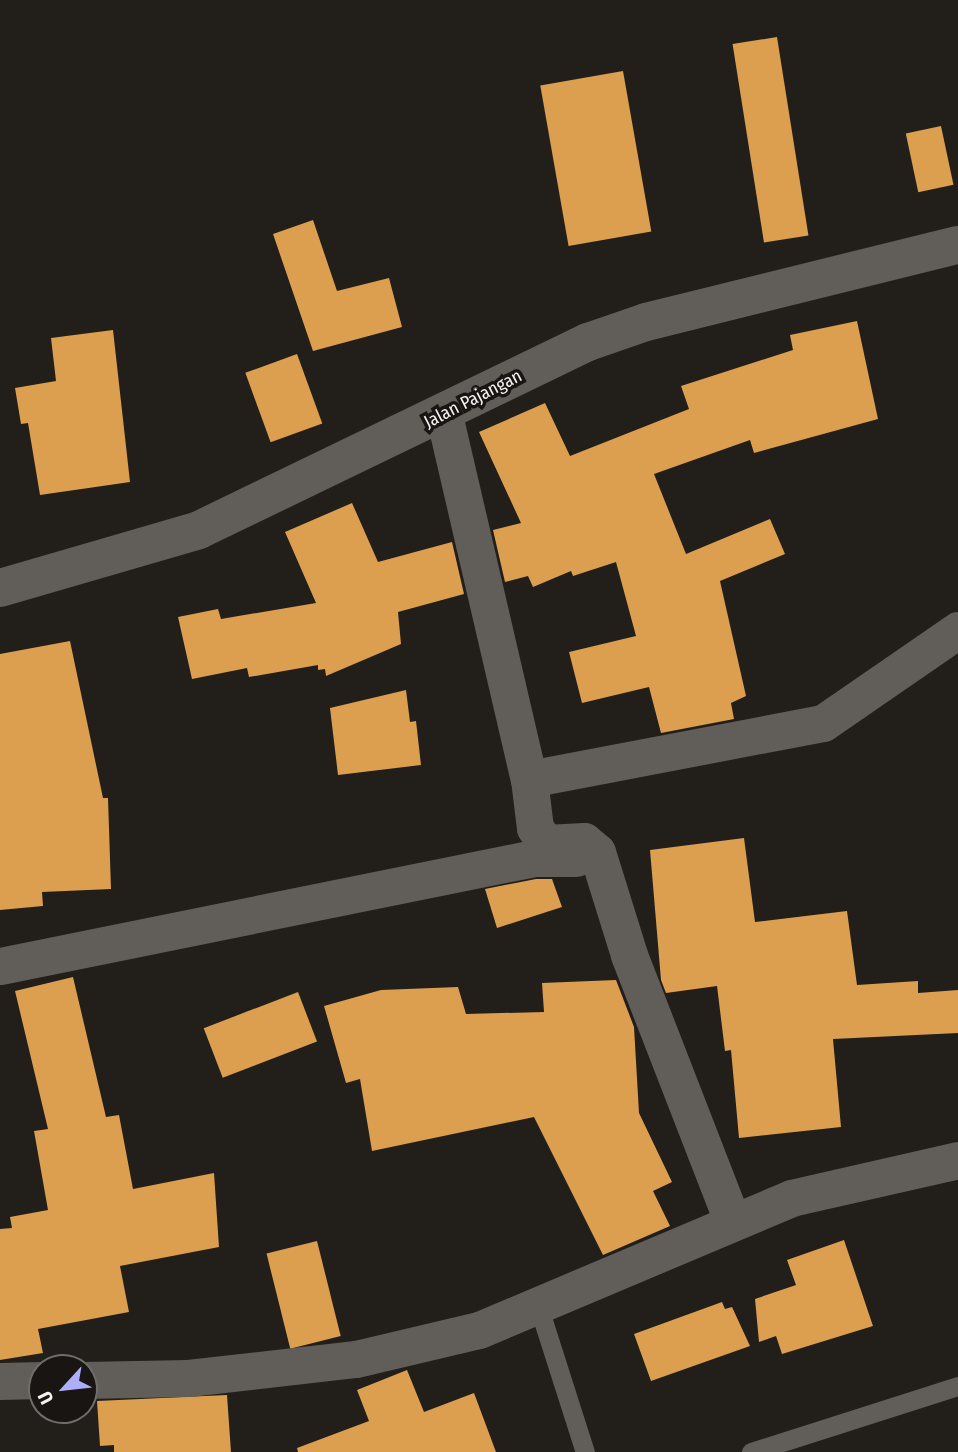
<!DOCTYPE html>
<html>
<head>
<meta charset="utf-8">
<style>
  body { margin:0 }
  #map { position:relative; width:958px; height:1452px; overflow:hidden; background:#221f1b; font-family:"Fira Sans Condensed",sans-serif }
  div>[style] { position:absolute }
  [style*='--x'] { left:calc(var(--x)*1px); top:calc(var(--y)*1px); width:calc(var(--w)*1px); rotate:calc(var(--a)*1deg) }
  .building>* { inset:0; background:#dc9e4f; transform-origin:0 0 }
  .lane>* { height:19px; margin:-9.5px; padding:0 9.5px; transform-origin:9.5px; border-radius:9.5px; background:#615d59 }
  .street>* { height:37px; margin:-18.5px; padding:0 18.5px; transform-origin:18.5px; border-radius:18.5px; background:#615d59 }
  .secondary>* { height:38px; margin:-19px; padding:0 19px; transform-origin:19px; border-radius:19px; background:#615d59 }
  span { translate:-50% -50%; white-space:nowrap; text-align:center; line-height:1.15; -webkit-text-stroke:7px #181512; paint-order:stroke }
  .street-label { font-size:18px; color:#f5f3f0 }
  .north { position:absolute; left:28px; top:1354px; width:70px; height:70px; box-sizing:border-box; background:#181512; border:2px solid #706e6b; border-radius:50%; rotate:243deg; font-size:19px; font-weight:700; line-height:28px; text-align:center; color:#f5f3f0 }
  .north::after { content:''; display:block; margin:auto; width:24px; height:32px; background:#afaefa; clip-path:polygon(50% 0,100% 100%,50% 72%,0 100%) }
</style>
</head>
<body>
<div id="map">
  <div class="building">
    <div style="left:777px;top:37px;width:201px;height:45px;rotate:81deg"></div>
    <div style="left:623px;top:71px;width:163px;height:84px;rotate:80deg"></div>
    <div style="left:941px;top:126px;width:60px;height:36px;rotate:78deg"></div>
    <div style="clip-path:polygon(313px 220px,337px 291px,389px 278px,402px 327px,313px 351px,273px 234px)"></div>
    <div style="clip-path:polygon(857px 321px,878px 419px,754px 453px,750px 440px,654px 474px,686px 554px,770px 519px,785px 554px,720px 581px,746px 696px,731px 703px,734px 719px,661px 733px,649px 687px,582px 703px,569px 652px,636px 636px,616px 562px,573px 576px,571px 571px,533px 587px,528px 576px,505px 582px,493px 530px,521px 523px,479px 432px,545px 403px,570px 456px,689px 409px,681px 386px,793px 350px,790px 335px)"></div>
    <div style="clip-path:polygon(113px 330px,130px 482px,40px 495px,28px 423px,21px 424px,15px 388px,56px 381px,51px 338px)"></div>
    <div style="left:297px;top:354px;width:74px;height:55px;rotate:70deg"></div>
    <div style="clip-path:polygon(352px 503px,378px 562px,452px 542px,464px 594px,398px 612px,401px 644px,326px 676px,325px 669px,318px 670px,318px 665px,249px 677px,247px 668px,192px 679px,178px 617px,218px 609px,221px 619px,316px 603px,285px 532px)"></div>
    <div style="clip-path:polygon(70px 641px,103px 798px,108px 798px,111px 889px,42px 892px,43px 906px,0 910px,0 654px)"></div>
    <div style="clip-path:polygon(406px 690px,410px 722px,416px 721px,421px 765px,338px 775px,330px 708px)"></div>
    <div style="clip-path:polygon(744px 838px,755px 922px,847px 911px,857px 985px,918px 981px,918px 993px,958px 990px,958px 1033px,833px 1039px,841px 1127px,739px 1138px,731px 1050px,725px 1051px,717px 986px,666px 993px,661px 980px,650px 850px)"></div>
    <div style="clip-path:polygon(536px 879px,552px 879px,562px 907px,497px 928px,485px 889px)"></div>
    <div style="clip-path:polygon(73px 977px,106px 1117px,119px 1115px,133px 1189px,214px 1173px,219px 1247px,120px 1266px,129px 1312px,38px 1329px,43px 1353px,0 1360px,0 1229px,12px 1228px,10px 1217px,48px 1210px,34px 1131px,48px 1129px,15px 991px)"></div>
    <div style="clip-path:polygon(616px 980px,634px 1027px,639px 1113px,672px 1182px,653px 1191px,670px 1226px,603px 1255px,534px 1117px,372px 1151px,360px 1079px,346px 1083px,324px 1006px,381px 990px,458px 987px,466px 1014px,544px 1012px,542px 983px)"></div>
    <div style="left:298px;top:992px;width:53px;height:101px;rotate:69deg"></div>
    <div style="clip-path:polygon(844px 1240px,873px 1326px,782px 1354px,776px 1336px,759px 1342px,755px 1299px,796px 1285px,787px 1260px)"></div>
    <div style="left:317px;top:1241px;width:98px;height:52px;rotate:76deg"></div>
    <div style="clip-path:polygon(722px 1302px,725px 1309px,732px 1307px,750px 1346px,651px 1381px,634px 1334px)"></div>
    <div style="clip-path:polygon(407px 1370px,424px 1412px,474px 1393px,496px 1452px,298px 1452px,297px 1448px,369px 1421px,357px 1390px)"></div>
    <div style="clip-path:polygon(227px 1395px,231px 1452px,114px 1452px,114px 1445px,100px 1446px,97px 1401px)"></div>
  </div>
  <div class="lane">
    <div style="--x:538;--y:1305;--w:154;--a:72.3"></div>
    <div style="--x:751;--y:1452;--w:217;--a:-17.7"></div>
  </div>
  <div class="street">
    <div style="--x:444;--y:415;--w:374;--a:76.9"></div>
    <div style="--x:529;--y:779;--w:49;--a:83"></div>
    <div style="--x:535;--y:828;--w:19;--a:54"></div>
    <div style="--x:546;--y:843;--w:38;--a:-3"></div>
    <div style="--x:584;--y:841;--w:17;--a:40"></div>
    <div style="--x:597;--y:852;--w:108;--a:72.7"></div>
    <div style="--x:629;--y:955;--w:284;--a:68.8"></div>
    <div style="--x:529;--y:779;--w:299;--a:-10.8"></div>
    <div style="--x:823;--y:723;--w:164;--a:-34.6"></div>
    <div style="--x:0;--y:966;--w:545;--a:-11.43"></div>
    <div style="--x:534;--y:858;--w:42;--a:0"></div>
    <div style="--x:84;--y:1380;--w:104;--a:-1.1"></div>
    <div style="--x:188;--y:1378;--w:169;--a:-6.5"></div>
    <div style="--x:356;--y:1359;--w:126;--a:-13.3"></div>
    <div style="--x:479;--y:1330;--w:339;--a:-22.9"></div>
    <div style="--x:791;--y:1198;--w:171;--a:-12.8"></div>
    <div style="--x:0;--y:1381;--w:42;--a:-1.4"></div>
  </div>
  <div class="secondary">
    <div style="--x:0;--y:588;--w:207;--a:-16.2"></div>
    <div style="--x:199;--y:530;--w:432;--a:-25.8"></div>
    <div style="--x:588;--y:342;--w:61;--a:-19"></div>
    <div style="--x:646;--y:322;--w:321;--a:-13.9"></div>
  </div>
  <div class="street-label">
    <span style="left:473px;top:399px;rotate:-27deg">Jalan Pajangan</span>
  </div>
  <div class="north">U</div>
</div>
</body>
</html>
